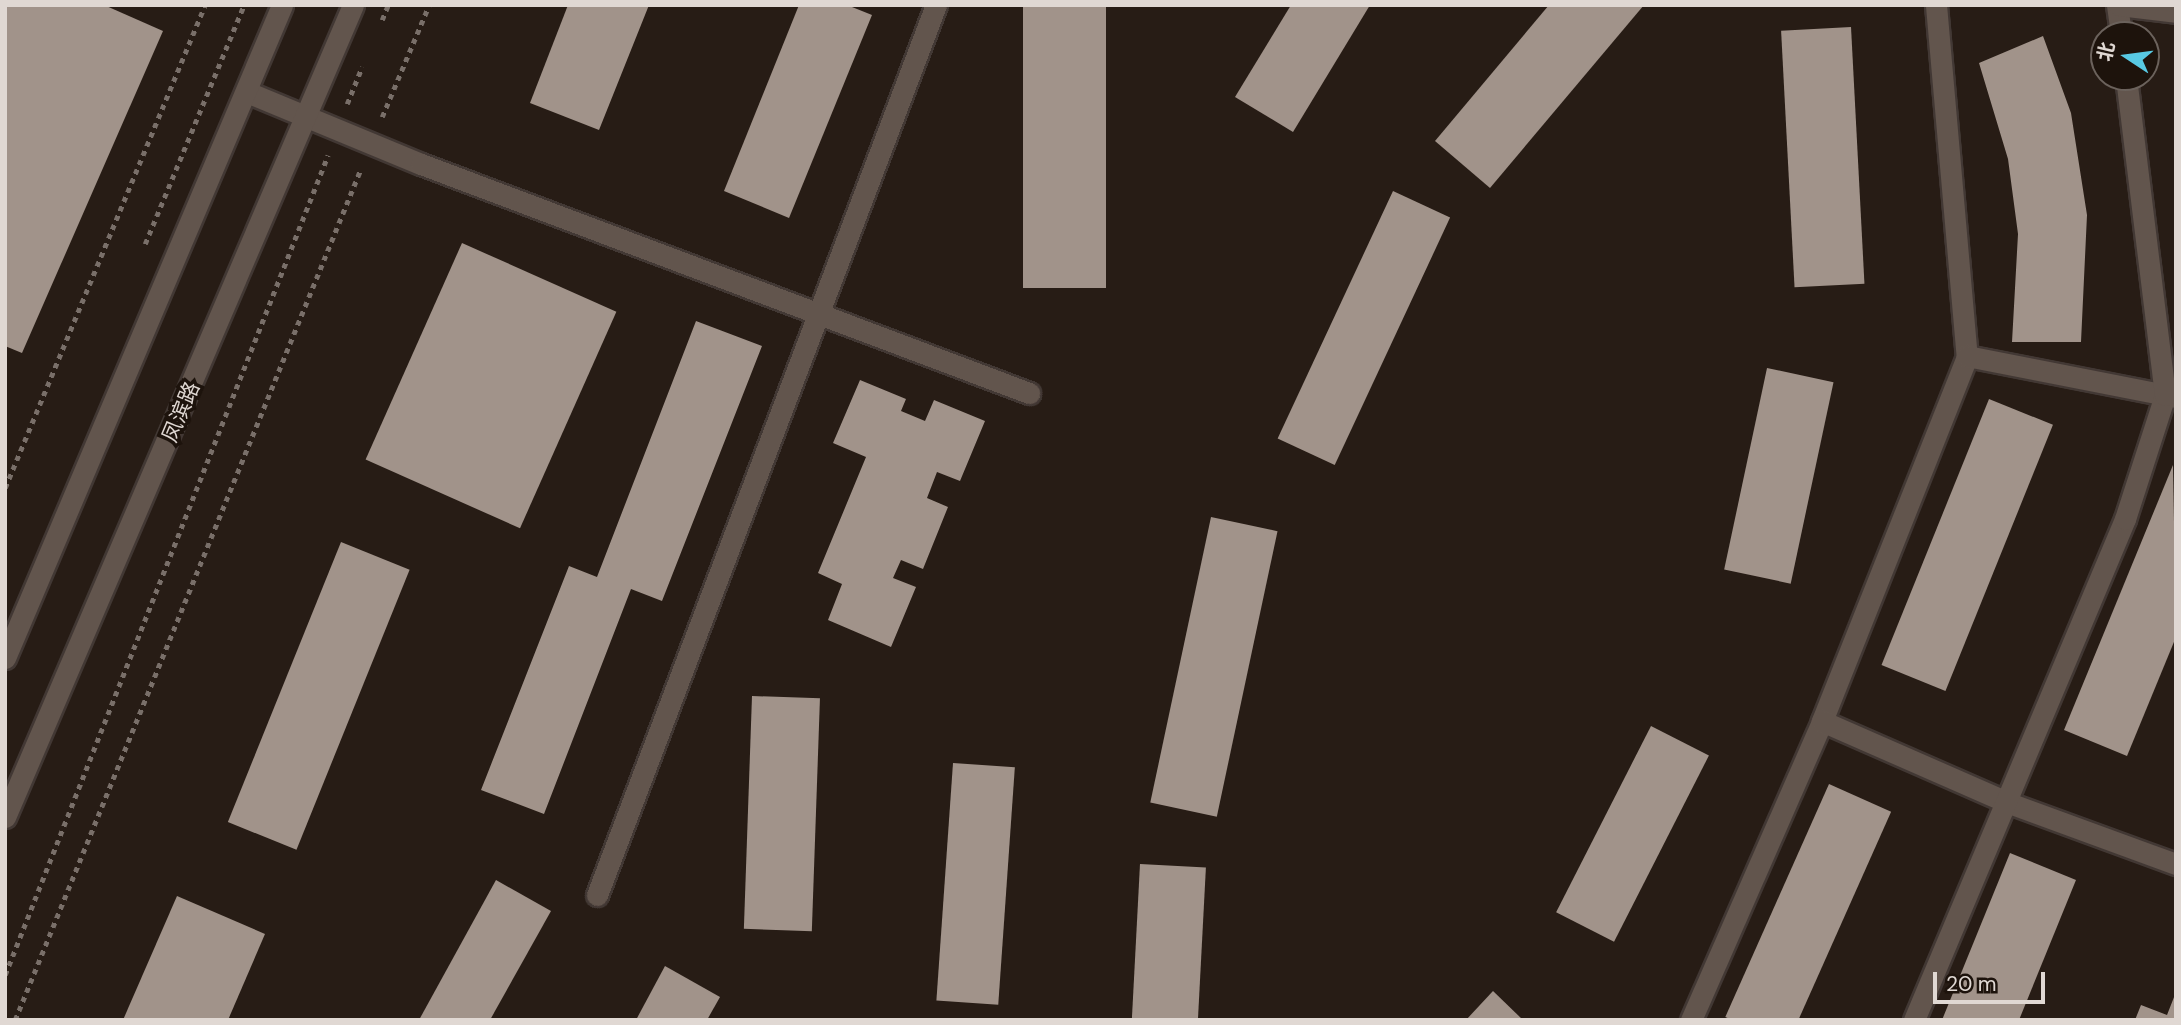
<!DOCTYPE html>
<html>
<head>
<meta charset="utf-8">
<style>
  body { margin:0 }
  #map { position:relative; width:2181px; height:1025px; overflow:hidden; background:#271c15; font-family:"DM Sans","Noto Sans SC",sans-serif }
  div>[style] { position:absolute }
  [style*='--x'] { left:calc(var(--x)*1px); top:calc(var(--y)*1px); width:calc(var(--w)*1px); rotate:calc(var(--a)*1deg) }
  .building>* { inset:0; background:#a1938a; transform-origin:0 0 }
  .path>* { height:4.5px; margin-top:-2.25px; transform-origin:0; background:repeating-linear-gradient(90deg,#796f69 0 5px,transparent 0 10px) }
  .roads { filter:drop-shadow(2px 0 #423834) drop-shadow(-2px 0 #423834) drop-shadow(0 2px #423834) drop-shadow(0 -2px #423834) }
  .street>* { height:21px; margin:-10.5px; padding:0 10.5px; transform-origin:10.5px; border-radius:10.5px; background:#62554d }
  .secondary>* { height:21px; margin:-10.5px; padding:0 10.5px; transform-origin:10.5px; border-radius:10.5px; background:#62554d }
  span { translate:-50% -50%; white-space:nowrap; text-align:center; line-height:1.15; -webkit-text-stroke:7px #1d130c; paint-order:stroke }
  .street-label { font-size:21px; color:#e0d8d3 }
  .frame { position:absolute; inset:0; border:7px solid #e0d8d3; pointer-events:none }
  .north { position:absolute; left:2090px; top:21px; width:70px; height:70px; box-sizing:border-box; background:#1d130c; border:2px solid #6b625c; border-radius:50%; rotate:283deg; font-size:19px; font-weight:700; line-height:28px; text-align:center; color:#e0d8d3 }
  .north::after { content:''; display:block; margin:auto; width:24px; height:32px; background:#58c9e3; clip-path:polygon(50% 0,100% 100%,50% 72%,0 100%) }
  .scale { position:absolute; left:1933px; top:972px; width:112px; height:32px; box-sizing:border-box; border:4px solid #e0d8d3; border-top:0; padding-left:9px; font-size:21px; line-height:24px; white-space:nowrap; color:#e0d8d3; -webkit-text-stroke:5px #1d130c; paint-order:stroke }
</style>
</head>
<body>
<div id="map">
  <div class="building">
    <div style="clip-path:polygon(5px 5px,104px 5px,163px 31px,22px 353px,5px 346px)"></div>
    <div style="clip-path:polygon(568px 5px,649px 5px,599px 130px,530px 103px)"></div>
    <div style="clip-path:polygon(799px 5px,847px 5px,872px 15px,789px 218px,724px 191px)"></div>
    <div style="left:1023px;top:5px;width:83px;height:283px"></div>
    <div style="clip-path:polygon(1291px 5px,1370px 5px,1293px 132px,1235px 97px)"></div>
    <div style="clip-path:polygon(1549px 5px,1644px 5px,1490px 188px,1435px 141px)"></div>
    <div style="left:1851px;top:27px;width:257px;height:70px;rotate:87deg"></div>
    <div style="clip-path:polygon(2043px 36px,2071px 113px,2087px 215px,2081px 342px,2012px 342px,2018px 234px,2008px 159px,1979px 63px)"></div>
    <div style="left:1393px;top:191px;width:63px;height:273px;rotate:25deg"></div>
    <div style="left:462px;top:243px;width:169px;height:237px;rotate:24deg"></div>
    <div style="clip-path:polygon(696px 321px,762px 346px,662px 601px,631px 589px,544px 814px,481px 790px,569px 566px,597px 577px)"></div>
    <div style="left:1767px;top:368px;width:68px;height:206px;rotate:12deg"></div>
    <div style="clip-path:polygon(860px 380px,906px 399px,901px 411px,925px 421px,934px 400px,985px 421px,960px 481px,937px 472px,927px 498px,948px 507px,923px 569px,901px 560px,893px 578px,916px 587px,891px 647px,828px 620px,842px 584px,818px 573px,866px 457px,833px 443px)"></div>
    <div style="left:1989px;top:399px;width:69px;height:287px;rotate:22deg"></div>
    <div style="clip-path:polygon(2173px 465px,2176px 637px,2127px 756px,2064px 730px)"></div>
    <div style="left:1211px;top:517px;width:68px;height:292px;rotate:12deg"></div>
    <div style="left:341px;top:542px;width:74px;height:302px;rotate:22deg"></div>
    <div style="left:752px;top:696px;width:68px;height:233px;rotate:2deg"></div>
    <div style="left:1651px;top:726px;width:65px;height:209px;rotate:27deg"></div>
    <div style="left:953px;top:763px;width:62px;height:238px;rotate:4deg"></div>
    <div style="left:1829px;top:784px;width:68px;height:255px;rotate:24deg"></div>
    <div style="clip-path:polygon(2010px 853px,2076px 880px,2019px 1020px,1942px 1020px)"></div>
    <div style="left:1140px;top:864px;width:66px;height:156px;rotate:3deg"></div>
    <div style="clip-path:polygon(496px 880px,551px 911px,490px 1020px,419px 1020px)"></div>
    <div style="clip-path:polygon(177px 896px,265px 934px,228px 1020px,123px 1020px)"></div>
    <div style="clip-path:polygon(665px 966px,720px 997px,707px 1020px,636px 1020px)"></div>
    <div style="clip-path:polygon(1493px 991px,1523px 1020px,1466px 1020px)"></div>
    <div style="clip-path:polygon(2176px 992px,2176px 1020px,2135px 1020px,2141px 1005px,2167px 1015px)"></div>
  </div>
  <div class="path">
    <div style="--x:382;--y:20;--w:16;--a:-68"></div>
    <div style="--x:347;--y:104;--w:40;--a:-68"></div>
    <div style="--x:382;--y:117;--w:121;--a:-67.2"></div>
    <div style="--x:145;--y:244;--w:259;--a:-67.5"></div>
    <div style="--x:5;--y:488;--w:523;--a:-67.51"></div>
    <div style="--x:5;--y:975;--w:881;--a:-68.5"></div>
    <div style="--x:15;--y:1020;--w:916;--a:-67.89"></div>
  </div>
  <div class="roads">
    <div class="street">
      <div style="--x:1936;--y:5;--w:352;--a:85"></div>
      <div style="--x:2117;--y:5;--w:30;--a:82"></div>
      <div style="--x:2119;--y:5;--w:57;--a:7"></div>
      <div style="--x:247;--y:92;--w:188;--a:22.5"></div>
      <div style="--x:421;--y:164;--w:650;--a:20.64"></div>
      <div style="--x:1822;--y:721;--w:393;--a:-68.3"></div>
      <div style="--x:1967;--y:356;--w:213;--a:11.1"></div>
      <div style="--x:597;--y:895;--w:952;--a:-69.15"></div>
      <div style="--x:1691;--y:1020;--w:326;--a:-66.3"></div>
      <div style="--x:1822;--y:721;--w:204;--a:23.7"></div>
      <div style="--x:2009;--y:803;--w:178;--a:20.1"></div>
      <div style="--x:1914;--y:1020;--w:544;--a:-67.16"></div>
      <div style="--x:2125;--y:519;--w:130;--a:-72.1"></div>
      <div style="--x:2165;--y:395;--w:320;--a:-97"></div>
    </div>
    <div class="secondary">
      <div style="--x:5;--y:658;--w:709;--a:-67.01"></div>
      <div style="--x:5;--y:817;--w:883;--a:-66.8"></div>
    </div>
  </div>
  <div class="street-label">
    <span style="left:181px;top:412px;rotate:-67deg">凤滨路</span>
  </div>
  <div class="frame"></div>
  <div class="north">北</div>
  <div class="scale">20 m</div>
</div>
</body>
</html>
